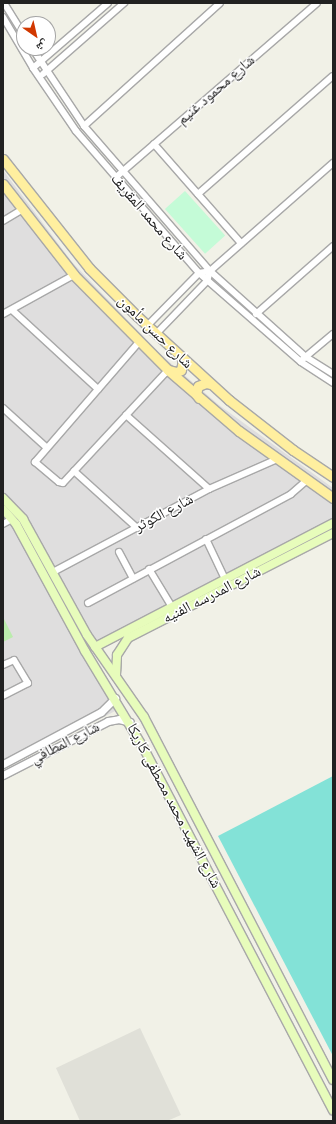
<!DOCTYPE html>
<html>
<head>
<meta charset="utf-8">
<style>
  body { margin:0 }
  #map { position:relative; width:336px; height:1124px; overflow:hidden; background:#f1f1e7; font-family:Figtree,"Noto Naskh Arabic",sans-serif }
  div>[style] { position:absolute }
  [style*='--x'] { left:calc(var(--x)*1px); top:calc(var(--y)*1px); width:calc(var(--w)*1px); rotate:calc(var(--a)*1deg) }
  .residential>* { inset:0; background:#dfdede }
  .airport>* { inset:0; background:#e0e0d8 }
  .grass>* { inset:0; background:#baecac }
  .park>* { inset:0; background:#c4fbd7; transform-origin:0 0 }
  .pitch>* { inset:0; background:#83e2d7 }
  .roads { filter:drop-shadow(1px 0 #a8a8a8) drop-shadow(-1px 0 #a8a8a8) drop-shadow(0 1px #a8a8a8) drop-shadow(0 -1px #a8a8a8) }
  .minor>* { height:6px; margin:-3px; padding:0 3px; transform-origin:3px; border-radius:3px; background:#fff }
  .tertiary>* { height:7px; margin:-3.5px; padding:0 3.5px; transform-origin:3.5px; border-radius:3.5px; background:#fff }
  .secondary>* { height:8px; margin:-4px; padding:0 4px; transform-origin:4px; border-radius:4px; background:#e7fcbb }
  .primary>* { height:9px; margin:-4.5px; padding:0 4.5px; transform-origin:4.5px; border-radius:4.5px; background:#ffef9f }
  span { translate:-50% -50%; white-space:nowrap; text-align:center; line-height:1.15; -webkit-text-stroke:3px #fff; paint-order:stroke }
  .street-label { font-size:15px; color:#212121 }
  .frame { position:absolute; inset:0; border:4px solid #212121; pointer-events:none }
  .north { position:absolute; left:16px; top:16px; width:40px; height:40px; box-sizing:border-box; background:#fff; border:1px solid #a6a6a6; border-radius:50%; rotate:146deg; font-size:11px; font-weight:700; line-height:16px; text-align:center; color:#212121 }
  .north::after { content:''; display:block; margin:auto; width:14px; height:18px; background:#d13800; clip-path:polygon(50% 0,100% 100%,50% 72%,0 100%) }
</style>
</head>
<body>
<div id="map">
  <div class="residential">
    <div style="clip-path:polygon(3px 170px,72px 262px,159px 353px,219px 405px,333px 488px,333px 527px,89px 653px,119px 709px,3px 769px)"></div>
  </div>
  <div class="airport">
    <div style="clip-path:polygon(140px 1028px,181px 1115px,167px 1121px,80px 1121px,56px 1068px)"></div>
  </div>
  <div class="grass">
    <div style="clip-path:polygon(3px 617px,13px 637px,3px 642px)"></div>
  </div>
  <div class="park">
    <div style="left:185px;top:191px;width:60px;height:27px;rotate:48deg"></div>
  </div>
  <div class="pitch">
    <div style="clip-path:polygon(333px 776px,333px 1056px,218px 836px)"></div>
  </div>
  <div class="roads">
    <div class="minor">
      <div style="--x:4;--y:3;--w:38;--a:58"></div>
      <div style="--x:3;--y:17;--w:59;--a:59.5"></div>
      <div style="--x:33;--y:68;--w:76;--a:55.7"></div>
      <div style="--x:76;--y:131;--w:188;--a:49.1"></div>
      <div style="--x:199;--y:273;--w:135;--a:41.1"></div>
      <div style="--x:301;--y:362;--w:38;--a:33"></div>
      <div style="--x:32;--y:48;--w:94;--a:56.3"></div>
      <div style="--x:84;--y:126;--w:192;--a:49"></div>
      <div style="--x:210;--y:271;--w:129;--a:41.9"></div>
      <div style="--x:306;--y:357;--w:32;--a:32"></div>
      <div style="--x:33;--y:68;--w:99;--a:-40.9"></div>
      <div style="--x:43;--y:74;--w:108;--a:-41.2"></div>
      <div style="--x:84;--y:126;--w:183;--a:-42.1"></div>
      <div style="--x:154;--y:144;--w:132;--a:48.7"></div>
      <div style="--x:115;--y:178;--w:267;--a:-40.9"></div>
      <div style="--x:198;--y:194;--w:179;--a:-41.2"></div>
      <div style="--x:3;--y:221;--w:23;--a:-31"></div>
      <div style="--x:12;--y:310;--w:117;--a:42.6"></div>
      <div style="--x:3;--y:314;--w:81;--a:-28.8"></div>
      <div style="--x:256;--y:314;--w:103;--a:-41.4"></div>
      <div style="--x:147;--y:326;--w:74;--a:-45.5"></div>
      <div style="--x:199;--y:273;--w:11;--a:-10"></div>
      <div style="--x:210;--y:271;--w:164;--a:-41.3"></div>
      <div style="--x:156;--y:334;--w:74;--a:-46.1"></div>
      <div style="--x:207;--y:281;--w:10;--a:-73"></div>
      <div style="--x:139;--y:342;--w:159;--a:130.9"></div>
      <div style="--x:35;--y:462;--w:31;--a:40"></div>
      <div style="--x:59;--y:482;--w:4;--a:14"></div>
      <div style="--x:63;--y:483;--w:154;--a:-47.1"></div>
      <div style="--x:303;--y:359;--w:39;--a:-40"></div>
      <div style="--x:3;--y:408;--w:58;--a:42.2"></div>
      <div style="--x:126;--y:415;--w:111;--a:41.7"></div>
      <div style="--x:74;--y:471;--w:85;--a:42.1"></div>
      <div style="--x:3;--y:524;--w:10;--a:-29"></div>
      <div style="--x:206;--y:539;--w:44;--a:64.6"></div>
      <div style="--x:119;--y:552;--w:30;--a:62"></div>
      <div style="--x:149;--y:569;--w:44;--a:58.8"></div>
      <div style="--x:53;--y:572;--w:177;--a:-28"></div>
      <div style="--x:209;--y:489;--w:74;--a:-23.8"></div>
      <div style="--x:88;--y:603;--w:230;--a:-28.2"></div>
      <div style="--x:291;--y:494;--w:21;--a:-41"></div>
      <div style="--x:3;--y:665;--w:12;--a:-24"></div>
      <div style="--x:14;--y:660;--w:27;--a:59"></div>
      <div style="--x:28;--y:683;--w:28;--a:153"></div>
    </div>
    <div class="tertiary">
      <div style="--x:3;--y:764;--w:111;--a:-28"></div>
      <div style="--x:101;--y:712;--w:20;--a:-45"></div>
      <div style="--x:3;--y:775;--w:118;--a:-27.2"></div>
      <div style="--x:108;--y:721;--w:11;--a:-10"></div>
      <div style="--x:119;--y:719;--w:11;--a:15"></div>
    </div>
    <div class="secondary">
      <div style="--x:3;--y:498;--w:29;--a:46"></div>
      <div style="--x:23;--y:519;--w:132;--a:61.1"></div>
      <div style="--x:87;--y:635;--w:100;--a:55.2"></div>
      <div style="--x:144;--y:717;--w:409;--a:62.5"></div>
      <div style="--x:3;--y:509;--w:20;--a:49"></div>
      <div style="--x:16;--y:524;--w:145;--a:61.5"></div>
      <div style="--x:85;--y:651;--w:112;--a:58.9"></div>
      <div style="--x:143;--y:747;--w:410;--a:62.4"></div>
      <div style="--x:95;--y:647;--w:268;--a:-27.5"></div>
      <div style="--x:116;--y:675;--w:20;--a:-87"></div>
      <div style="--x:117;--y:655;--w:20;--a:-57"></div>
      <div style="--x:128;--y:638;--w:230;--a:-27.1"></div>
    </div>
    <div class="primary">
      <div style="--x:3;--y:159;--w:139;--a:51.7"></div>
      <div style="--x:89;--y:268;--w:68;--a:45"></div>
      <div style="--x:137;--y:316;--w:125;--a:42.4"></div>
      <div style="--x:229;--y:400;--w:81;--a:38"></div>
      <div style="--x:293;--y:450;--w:48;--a:34"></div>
      <div style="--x:3;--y:184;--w:115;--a:52"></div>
      <div style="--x:74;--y:275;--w:134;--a:45.3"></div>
      <div style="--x:168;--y:370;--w:94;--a:40.7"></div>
      <div style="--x:239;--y:431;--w:115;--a:35.5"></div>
      <div style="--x:168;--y:370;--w:9;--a:13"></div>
      <div style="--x:177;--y:372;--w:4;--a:-27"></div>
      <div style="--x:181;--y:370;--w:10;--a:-79"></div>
      <div style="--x:183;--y:360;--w:4;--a:-124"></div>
      <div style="--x:199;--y:398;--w:5;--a:-127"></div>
      <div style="--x:196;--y:394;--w:8;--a:-76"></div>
      <div style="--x:198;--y:386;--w:9;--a:-21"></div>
      <div style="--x:206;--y:383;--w:4;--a:14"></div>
    </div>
  </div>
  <div class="street-label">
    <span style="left:216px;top:90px;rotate:-41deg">شارع محمود غنيم</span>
    <span style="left:149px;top:217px;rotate:49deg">شارع محمد المقريف</span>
    <span style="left:155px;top:332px;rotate:44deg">شارع حسن مأمون</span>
    <span style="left:164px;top:513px;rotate:-28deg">شارع الكوثر</span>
    <span style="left:212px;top:595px;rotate:-27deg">شارع المدرسه الفنيه</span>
    <span style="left:65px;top:743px;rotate:-27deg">شارع المطافي</span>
    <span style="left:174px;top:806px;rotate:62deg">شارع الشهيد محمد مصطفى كاريكا</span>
  </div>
  <div class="frame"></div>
  <div class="north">ش</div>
</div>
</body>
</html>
